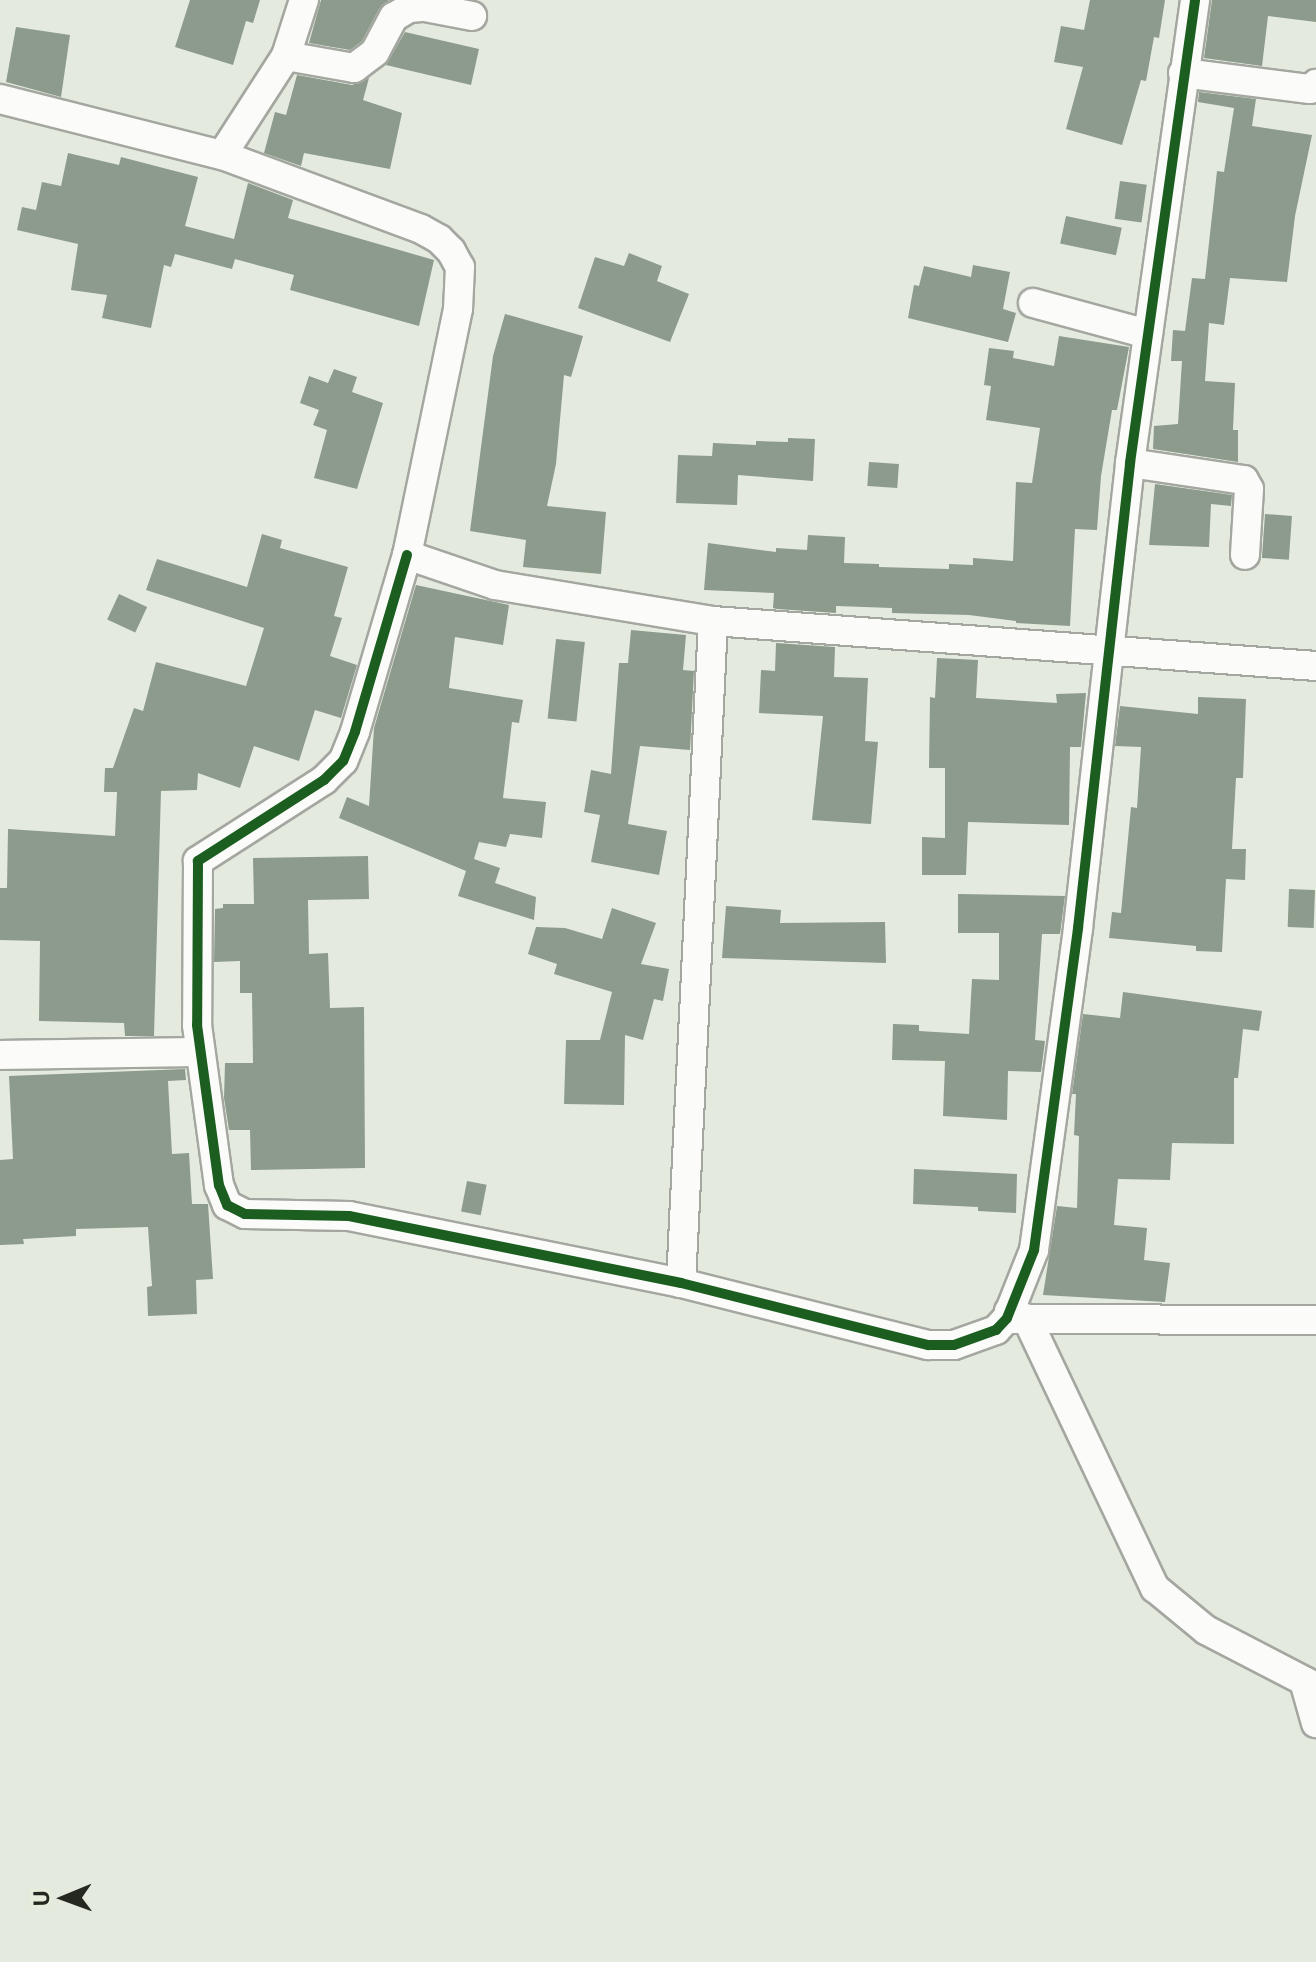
<!DOCTYPE html>
<html>
<head>
<meta charset="utf-8">
<style>
  body { margin:0 }
  #map { position:relative; width:1316px; height:1962px; overflow:hidden; background:#e5eadf; font-family:"Open Sans",sans-serif }
  div>[style] { position:absolute }
  [style*='--x'] { left:calc(var(--x)*1px); top:calc(var(--y)*1px); width:calc(var(--w)*1px); rotate:calc(var(--a)*1deg) }
  .building>* { inset:0; background:#8c9b8b; transform-origin:0 0 }
  .roads { filter:drop-shadow(2px 0 #a4a7a0) drop-shadow(-2px 0 #a4a7a0) drop-shadow(0 2px #a4a7a0) drop-shadow(0 -2px #a4a7a0) }
  .street>* { height:28px; margin:-14px; padding:0 14px; transform-origin:14px; border-radius:14px; background:#fbfcfa }
  .cycleway>* { height:10px; margin:-5px; padding:0 5px; transform-origin:5px; border-radius:5px; background:#1b5e20 }
  span { translate:-50% -50%; white-space:nowrap; text-align:center; line-height:1.15; -webkit-text-stroke:8px #e6eedb; paint-order:stroke }
  .north { position:absolute; left:24px; top:1858px; width:80px; height:80px; -webkit-text-stroke:6px #e6eedb; paint-order:stroke; rotate:269deg; font-size:22px; font-weight:700; line-height:32px; text-align:center; color:#252821 }
  .north::after { content:''; display:block; margin:auto; width:28px; height:36px; background:#252821; clip-path:polygon(50% 0,100% 100%,50% 72%,0 100%) }
</style>
</head>
<body>
<div id="map">
  <div class="building">
    <div style="clip-path:polygon(190px 0,260px 0,253px 23px,246px 21px,233px 65px,175px 47px)"></div>
    <div style="clip-path:polygon(321px 0,389px 0,379px 9px,362px 41px,350px 50px,309px 43px)"></div>
    <div style="clip-path:polygon(1090px 0,1165px 0,1159px 38px,1154px 37px,1146px 81px,1141px 80px,1122px 145px,1066px 129px,1083px 67px,1054px 62px,1061px 26px,1084px 30px)"></div>
    <div style="clip-path:polygon(1212px 0,1316px 0,1316px 22px,1268px 16px,1262px 66px,1204px 58px)"></div>
    <div style="clip-path:polygon(16px 27px,70px 35px,61px 97px,6px 82px)"></div>
    <div style="clip-path:polygon(405px 32px,479px 49px,471px 85px,386px 65px)"></div>
    <div style="clip-path:polygon(297px 75px,352px 85px,369px 78px,363px 100px,402px 113px,390px 169px,304px 153px,301px 166px,264px 153px,275px 112px,286px 115px)"></div>
    <div style="clip-path:polygon(1199px 92px,1256px 99px,1252px 126px,1312px 135px,1295px 216px,1287px 282px,1230px 278px,1224px 325px,1209px 323px,1205px 381px,1235px 383px,1233px 430px,1238px 430px,1238px 462px,1153px 449px,1154px 426px,1178px 424px,1182px 361px,1171px 361px,1173px 330px,1185px 331px,1192px 278px,1205px 279px,1217px 171px,1224px 172px,1234px 108px,1198px 102px)"></div>
    <div style="clip-path:polygon(68px 153px,119px 165px,121px 157px,198px 177px,185px 226px,234px 239px,248px 183px,293px 200px,288px 218px,434px 260px,419px 326px,290px 290px,294px 275px,235px 259px,232px 269px,175px 254px,171px 267px,164px 265px,151px 328px,102px 318px,107px 295px,71px 290px,78px 244px,17px 230px,22px 207px,36px 210px,42px 182px,61px 186px)"></div>
    <div style="left:1120px;top:181px;width:27px;height:38px;rotate:8deg"></div>
    <div style="left:1066px;top:216px;width:57px;height:28px;rotate:12deg"></div>
    <div style="clip-path:polygon(629px 253px,662px 266px,657px 281px,689px 294px,670px 342px,578px 308px,595px 257px,624px 266px)"></div>
    <div style="clip-path:polygon(973px 265px,1010px 272px,1003px 309px,1016px 313px,1008px 342px,908px 318px,914px 285px,919px 286px,924px 266px,971px 277px)"></div>
    <div style="clip-path:polygon(505px 314px,583px 336px,571px 377px,564px 375px,556px 464px,547px 506px,606px 512px,601px 574px,523px 567px,526px 540px,470px 531px,493px 356px)"></div>
    <div style="clip-path:polygon(1059px 336px,1129px 347px,1117px 410px,1112px 410px,1101px 476px,1097px 530px,1075px 529px,1070px 626px,1016px 623px,1016px 621px,969px 615px,892px 613px,892px 608px,836px 606px,836px 613px,777px 609px,773px 608px,774px 593px,704px 590px,708px 543px,776px 552px,776px 548px,807px 550px,808px 535px,845px 537px,844px 563px,879px 564px,879px 567px,949px 569px,949px 564px,973px 565px,973px 558px,1013px 561px,1016px 482px,1032px 483px,1040px 428px,986px 420px,991px 386px,984px 385px,989px 348px,1014px 351px,1013px 358px,1054px 366px)"></div>
    <div style="clip-path:polygon(334px 369px,357px 377px,352px 392px,383px 403px,357px 489px,314px 478px,327px 430px,313px 425px,319px 410px,300px 403px,309px 376px,328px 383px)"></div>
    <div style="clip-path:polygon(788px 438px,815px 439px,813px 481px,738px 475px,737px 505px,676px 503px,678px 455px,712px 456px,713px 443px,756px 445px,756px 441px,788px 442px)"></div>
    <div style="left:869px;top:462px;width:30px;height:24px;rotate:4deg"></div>
    <div style="clip-path:polygon(1155px 484px,1232px 495px,1231px 506px,1211px 504px,1209px 547px,1149px 545px)"></div>
    <div style="left:1265px;top:514px;width:27px;height:44px;rotate:4deg"></div>
    <div style="clip-path:polygon(262px 534px,282px 540px,280px 548px,348px 567px,334px 616px,342px 618px,330px 656px,357px 665px,341px 718px,315px 710px,299px 761px,254px 746px,240px 788px,198px 773px,197px 790px,161px 791px,154px 1036px,125px 1036px,124px 1023px,39px 1021px,40px 941px,0 940px,0 888px,7px 888px,8px 829px,115px 836px,117px 792px,104px 792px,105px 768px,113px 768px,134px 708px,143px 711px,156px 662px,246px 686px,264px 628px,146px 590px,157px 559px,247px 587px)"></div>
    <div style="clip-path:polygon(416px 585px,509px 605px,503px 645px,455px 637px,449px 688px,523px 700px,519px 723px,512px 722px,503px 798px,546px 802px,542px 838px,510px 834px,506px 847px,479px 842px,474px 859px,500px 868px,495px 883px,536px 897px,534px 920px,458px 896px,466px 871px,339px 818px,347px 797px,369px 806px,374px 728px)"></div>
    <div style="left:119px;top:594px;width:31px;height:28px;rotate:25deg"></div>
    <div style="clip-path:polygon(631px 630px,686px 635px,683px 670px,694px 671px,690px 750px,640px 746px,628px 824px,667px 831px,659px 875px,591px 862px,600px 815px,584px 812px,591px 770px,611px 774px,619px 663px,628px 663px)"></div>
    <div style="left:556px;top:639px;width:29px;height:80px;rotate:6deg"></div>
    <div style="clip-path:polygon(776px 643px,835px 647px,834px 677px,868px 678px,865px 741px,878px 742px,871px 824px,812px 820px,823px 716px,759px 713px,761px 670px,775px 671px)"></div>
    <div style="clip-path:polygon(937px 658px,978px 660px,976px 698px,1057px 703px,1056px 694px,1086px 693px,1081px 747px,1070px 747px,1069px 825px,968px 822px,966px 875px,922px 875px,922px 837px,945px 838px,945px 768px,929px 768px,930px 697px,935px 698px)"></div>
    <div style="clip-path:polygon(1198px 697px,1246px 699px,1243px 778px,1236px 778px,1232px 849px,1246px 849px,1245px 880px,1226px 879px,1222px 952px,1196px 951px,1196px 946px,1109px 938px,1112px 912px,1121px 913px,1131px 807px,1137px 808px,1141px 747px,1115px 746px,1120px 706px,1198px 714px)"></div>
    <div style="clip-path:polygon(368px 856px,369px 899px,308px 900px,309px 954px,328px 953px,330px 1008px,364px 1007px,365px 1168px,251px 1170px,250px 1130px,229px 1130px,224px 1098px,225px 1063px,253px 1063px,252px 993px,240px 993px,240px 961px,214px 962px,215px 909px,223px 908px,223px 904px,254px 904px,253px 858px)"></div>
    <div style="left:1289px;top:889px;width:26px;height:38px;rotate:2deg"></div>
    <div style="clip-path:polygon(958px 894px,1065px 896px,1060px 934px,1042px 934px,1035px 1040px,1045px 1041px,1041px 1072px,1008px 1071px,1007px 1120px,943px 1116px,945px 1061px,892px 1060px,893px 1024px,919px 1025px,919px 1031px,969px 1034px,972px 979px,999px 980px,999px 933px,958px 933px)"></div>
    <div style="clip-path:polygon(726px 906px,781px 910px,780px 923px,885px 922px,886px 963px,722px 958px)"></div>
    <div style="clip-path:polygon(612px 908px,656px 923px,641px 964px,669px 969px,663px 1001px,654px 999px,643px 1040px,625px 1035px,624px 1105px,564px 1104px,566px 1040px,600px 1040px,612px 992px,554px 974px,557px 964px,528px 954px,536px 927px,565px 928px,602px 939px)"></div>
    <div style="clip-path:polygon(1123px 992px,1262px 1011px,1259px 1031px,1243px 1029px,1238px 1078px,1234px 1078px,1234px 1144px,1172px 1143px,1170px 1180px,1118px 1179px,1114px 1225px,1147px 1228px,1144px 1260px,1170px 1263px,1165px 1302px,1043px 1295px,1057px 1206px,1077px 1208px,1079px 1136px,1074px 1135px,1076px 1094px,1072px 1094px,1083px 1014px,1120px 1018px)"></div>
    <div style="clip-path:polygon(185px 1069px,186px 1080px,168px 1081px,172px 1154px,189px 1153px,192px 1204px,208px 1204px,213px 1279px,196px 1280px,197px 1314px,148px 1316px,147px 1287px,152px 1286px,148px 1227px,76px 1229px,76px 1236px,23px 1239px,24px 1244px,0 1245px,0 1160px,13px 1159px,9px 1076px)"></div>
    <div style="clip-path:polygon(914px 1169px,1017px 1174px,1016px 1213px,978px 1211px,978px 1207px,913px 1204px)"></div>
    <div style="left:467px;top:1181px;width:20px;height:31px;rotate:11deg"></div>
  </div>
  <div class="roads">
    <div class="street">
      <div style="--x:286;--y:56;--w:69;--a:10"></div>
      <div style="--x:354;--y:68;--w:26;--a:-37"></div>
      <div style="--x:375;--y:52;--w:40;--a:-62"></div>
      <div style="--x:394;--y:17;--w:17;--a:-31"></div>
      <div style="--x:409;--y:8;--w:16;--a:-4"></div>
      <div style="--x:425;--y:7;--w:48;--a:10.8"></div>
      <div style="--x:1183;--y:73;--w:128;--a:7.2"></div>
      <div style="--x:1310;--y:89;--w:8;--a:-40"></div>
      <div style="--x:0;--y:99;--w:229;--a:14.2"></div>
      <div style="--x:222;--y:155;--w:212;--a:20.4"></div>
      <div style="--x:421;--y:229;--w:21;--a:29"></div>
      <div style="--x:439;--y:239;--w:17;--a:45"></div>
      <div style="--x:451;--y:251;--w:18;--a:61"></div>
      <div style="--x:460;--y:267;--w:42;--a:92.7"></div>
      <div style="--x:458;--y:309;--w:251;--a:101.7"></div>
      <div style="--x:407;--y:555;--w:93;--a:18.8"></div>
      <div style="--x:495;--y:585;--w:221;--a:9.4"></div>
      <div style="--x:713;--y:621;--w:605;--a:4.27"></div>
      <div style="--x:222;--y:155;--w:118;--a:-57.1"></div>
      <div style="--x:286;--y:56;--w:59;--a:-72.2"></div>
      <div style="--x:1033;--y:303;--w:119;--a:15.1"></div>
      <div style="--x:1130;--y:463;--w:115;--a:8.5"></div>
      <div style="--x:1244;--y:480;--w:10;--a:61"></div>
      <div style="--x:1249;--y:489;--w:66;--a:93.5"></div>
      <div style="--x:407;--y:555;--w:184;--a:106.4"></div>
      <div style="--x:355;--y:732;--w:31;--a:112"></div>
      <div style="--x:343;--y:761;--w:27;--a:135"></div>
      <div style="--x:324;--y:780;--w:150;--a:147.3"></div>
      <div style="--x:198;--y:861;--w:164;--a:90.3"></div>
      <div style="--x:197;--y:1025;--w:162;--a:82.2"></div>
      <div style="--x:219;--y:1185;--w:22;--a:68"></div>
      <div style="--x:227;--y:1205;--w:20;--a:27"></div>
      <div style="--x:245;--y:1214;--w:104;--a:1.1"></div>
      <div style="--x:349;--y:1216;--w:339;--a:11.4"></div>
      <div style="--x:681;--y:1283;--w:255;--a:14.1"></div>
      <div style="--x:928;--y:1345;--w:26;--a:0"></div>
      <div style="--x:954;--y:1345;--w:45;--a:-19.7"></div>
      <div style="--x:996;--y:1330;--w:16;--a:-47"></div>
      <div style="--x:1007;--y:1318;--w:73;--a:-68.3"></div>
      <div style="--x:1034;--y:1250;--w:325;--a:-82.2"></div>
      <div style="--x:1078;--y:928;--w:468;--a:-83.6"></div>
      <div style="--x:1130;--y:463;--w:468;--a:-82"></div>
      <div style="--x:0;--y:1055;--w:199;--a:-0.9"></div>
      <div style="--x:681;--y:1283;--w:663;--a:-87.23"></div>
      <div style="--x:1009;--y:1311;--w:20;--a:24"></div>
      <div style="--x:1027;--y:1319;--w:298;--a:64.6"></div>
      <div style="--x:1155;--y:1588;--w:66;--a:39.5"></div>
      <div style="--x:1206;--y:1630;--w:124;--a:27.4"></div>
      <div style="--x:1013;--y:1319;--w:303;--a:0.2"></div>
      <div style="--x:1304;--y:1681;--w:44;--a:74.1"></div>
    </div>
  </div>
  <div class="cycleway">
    <div style="--x:407;--y:555;--w:184;--a:106.4"></div>
    <div style="--x:355;--y:732;--w:31;--a:112"></div>
    <div style="--x:343;--y:761;--w:27;--a:135"></div>
    <div style="--x:324;--y:780;--w:150;--a:147.3"></div>
    <div style="--x:198;--y:861;--w:164;--a:90.3"></div>
    <div style="--x:197;--y:1025;--w:162;--a:82.2"></div>
    <div style="--x:219;--y:1185;--w:22;--a:68"></div>
    <div style="--x:227;--y:1205;--w:20;--a:27"></div>
    <div style="--x:245;--y:1214;--w:104;--a:1.1"></div>
    <div style="--x:349;--y:1216;--w:339;--a:11.4"></div>
    <div style="--x:681;--y:1283;--w:255;--a:14.1"></div>
    <div style="--x:928;--y:1345;--w:26;--a:0"></div>
    <div style="--x:954;--y:1345;--w:45;--a:-19.7"></div>
    <div style="--x:996;--y:1330;--w:16;--a:-47"></div>
    <div style="--x:1007;--y:1318;--w:73;--a:-68.3"></div>
    <div style="--x:1034;--y:1250;--w:325;--a:-82.2"></div>
    <div style="--x:1078;--y:928;--w:468;--a:-83.6"></div>
    <div style="--x:1130;--y:463;--w:468;--a:-82"></div>
  </div>
  <div class="north">U</div>
</div>
</body>
</html>
